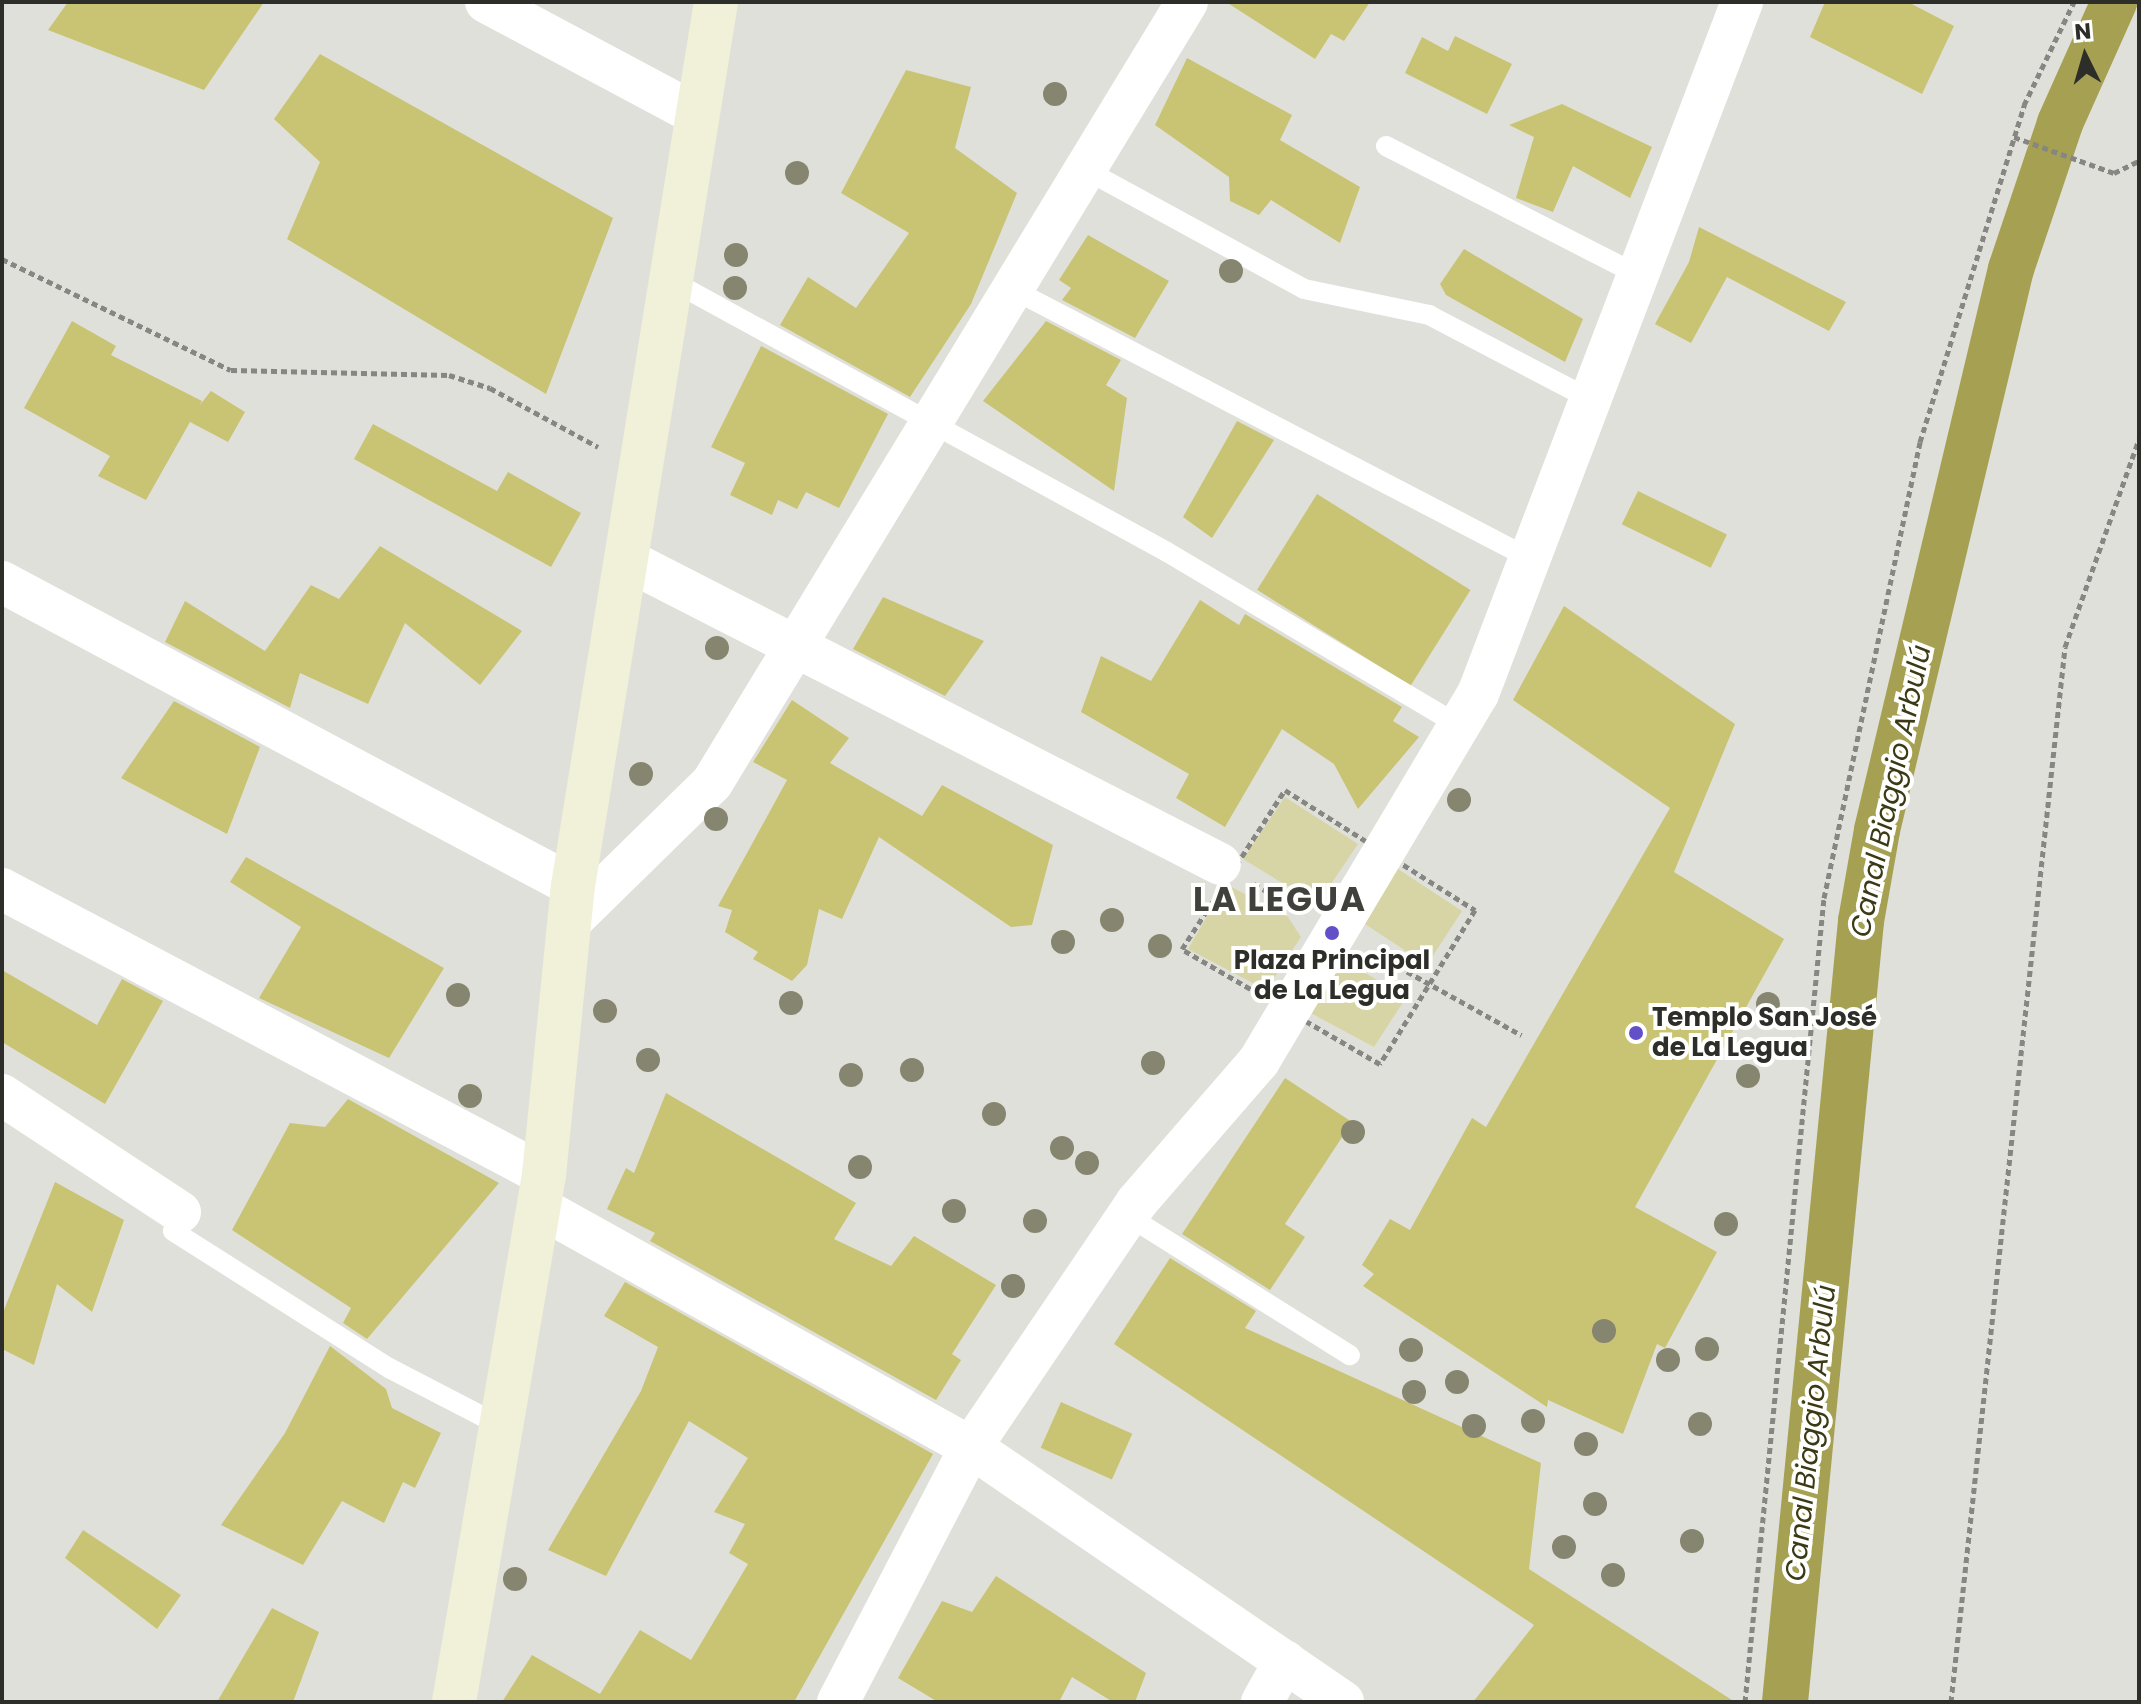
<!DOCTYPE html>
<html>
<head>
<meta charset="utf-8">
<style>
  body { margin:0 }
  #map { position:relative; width:2141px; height:1704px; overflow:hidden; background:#e0e0da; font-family:Poppins,sans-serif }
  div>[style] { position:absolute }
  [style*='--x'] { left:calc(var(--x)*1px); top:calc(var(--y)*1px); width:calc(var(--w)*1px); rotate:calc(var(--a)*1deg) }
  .green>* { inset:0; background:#d7d5a5 }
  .canal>* { height:46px; margin:-23px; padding:0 23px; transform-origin:23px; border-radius:23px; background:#a6a152 }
  .building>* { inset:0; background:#c8c474; transform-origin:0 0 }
  .path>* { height:5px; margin-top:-2.5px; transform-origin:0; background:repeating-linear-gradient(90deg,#868682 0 6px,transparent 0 10px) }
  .service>* { height:20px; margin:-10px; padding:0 10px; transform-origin:10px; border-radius:10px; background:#fff }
  .minor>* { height:42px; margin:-21px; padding:0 21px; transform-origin:21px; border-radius:21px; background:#fff }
  .secondary>* { height:44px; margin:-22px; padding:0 22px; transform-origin:22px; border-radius:22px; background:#f1f0d8 }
  .trees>* { width:24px; height:24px; margin:-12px; border-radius:50%; background:#86856f }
  .dots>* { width:22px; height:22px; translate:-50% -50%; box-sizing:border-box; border:4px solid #fffffe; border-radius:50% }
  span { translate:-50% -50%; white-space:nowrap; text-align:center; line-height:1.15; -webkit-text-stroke:8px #fffffe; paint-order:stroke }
  .poi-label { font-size:26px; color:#2d2d2a; font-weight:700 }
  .left { translate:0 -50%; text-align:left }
  .water-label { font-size:28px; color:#3b3916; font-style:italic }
  .district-label { font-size:34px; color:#40403c; font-weight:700; letter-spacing:2px }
  .frame { position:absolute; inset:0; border:4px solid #2d2d2a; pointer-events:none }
  .north { position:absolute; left:2045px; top:16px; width:80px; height:80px; -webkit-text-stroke:6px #fffffe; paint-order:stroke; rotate:355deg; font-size:22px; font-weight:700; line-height:32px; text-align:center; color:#2d2d2a }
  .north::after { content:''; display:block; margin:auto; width:28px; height:36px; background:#2d2d2a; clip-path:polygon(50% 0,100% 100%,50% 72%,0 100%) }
</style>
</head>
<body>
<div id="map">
  <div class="green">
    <div style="clip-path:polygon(1285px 797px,1358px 844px,1323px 896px,1307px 898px,1243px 859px)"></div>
    <div style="clip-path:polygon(1389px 863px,1462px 911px,1427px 965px,1365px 924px,1358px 909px)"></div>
    <div style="clip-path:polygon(1226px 884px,1288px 917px,1301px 937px,1266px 990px,1188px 949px)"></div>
    <div style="clip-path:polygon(1341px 960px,1407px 996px,1374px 1047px,1305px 1010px)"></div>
  </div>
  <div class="canal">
    <div style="--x:1785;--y:1702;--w:785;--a:-84.44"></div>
    <div style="--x:1861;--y:921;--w:92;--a:-80"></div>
    <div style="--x:1877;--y:830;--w:577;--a:-76.57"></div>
    <div style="--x:2011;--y:269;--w:154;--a:-71.4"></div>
    <div style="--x:2060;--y:123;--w:133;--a:-65.9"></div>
  </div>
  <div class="building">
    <div style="clip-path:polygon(68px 2px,264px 2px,204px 90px,48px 30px)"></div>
    <div style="clip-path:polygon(1226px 2px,1370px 2px,1344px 41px,1331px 34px,1315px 59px)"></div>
    <div style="clip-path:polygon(1825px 2px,1908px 2px,1954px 26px,1922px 94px,1810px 37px)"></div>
    <div style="clip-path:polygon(1455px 36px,1512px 64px,1487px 114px,1405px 73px,1422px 37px,1448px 51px)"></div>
    <div style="clip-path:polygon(320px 54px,613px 218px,546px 394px,287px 239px,320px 162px,274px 119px)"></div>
    <div style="clip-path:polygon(1187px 58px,1292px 115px,1280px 140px,1360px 187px,1340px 243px,1271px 200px,1259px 215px,1230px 201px,1229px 177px,1155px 125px)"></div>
    <div style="clip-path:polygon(906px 70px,971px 87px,955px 148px,1017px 193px,971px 304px,910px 397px,780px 325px,808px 277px,856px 308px,909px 233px,841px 193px)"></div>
    <div style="clip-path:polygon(1562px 104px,1652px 147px,1630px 198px,1573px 166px,1553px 212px,1516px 198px,1534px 137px,1509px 125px)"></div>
    <div style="clip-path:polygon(1699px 227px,1846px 302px,1829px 331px,1727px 277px,1691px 343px,1655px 324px,1689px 262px)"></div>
    <div style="clip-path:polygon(1088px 235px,1169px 281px,1135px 338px,1062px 300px,1071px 288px,1059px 280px)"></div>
    <div style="clip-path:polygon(1464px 249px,1583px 319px,1565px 362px,1446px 295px,1440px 284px)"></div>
    <div style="clip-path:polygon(72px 321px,116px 346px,111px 355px,202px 401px,199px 406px,211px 391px,245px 412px,228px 442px,190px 422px,146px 500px,98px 476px,110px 456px,24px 408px)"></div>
    <div style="clip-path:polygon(1046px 321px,1121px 360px,1106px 385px,1127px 398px,1114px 491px,983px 401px)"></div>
    <div style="clip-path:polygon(761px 346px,888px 414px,839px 508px,806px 492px,797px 509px,778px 500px,772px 515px,730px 495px,745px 463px,711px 447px)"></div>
    <div style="clip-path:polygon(1237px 421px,1274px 440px,1212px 538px,1183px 517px)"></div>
    <div style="clip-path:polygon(373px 424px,497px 491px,508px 472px,581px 513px,551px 567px,354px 459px)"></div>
    <div style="left:1638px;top:491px;width:99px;height:37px;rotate:26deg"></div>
    <div style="left:1317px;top:494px;width:181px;height:113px;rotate:32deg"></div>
    <div style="clip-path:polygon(380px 546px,522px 631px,480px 685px,405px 623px,368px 704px,300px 673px,290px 708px,165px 642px,185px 601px,265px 651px,311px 585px,339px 599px)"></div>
    <div style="clip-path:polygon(883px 597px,984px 641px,945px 696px,853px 649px)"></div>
    <div style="clip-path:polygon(1200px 600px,1239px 625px,1245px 614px,1402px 707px,1393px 721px,1419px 737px,1358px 809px,1334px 764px,1282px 729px,1225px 827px,1176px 798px,1189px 774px,1081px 712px,1101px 656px,1151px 681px)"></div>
    <div style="clip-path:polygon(1564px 606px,1735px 724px,1674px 872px,1784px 939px,1635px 1207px,1717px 1252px,1665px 1348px,1657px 1344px,1623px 1434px,1548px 1400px,1547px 1407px,1363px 1286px,1374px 1274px,1362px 1265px,1390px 1219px,1410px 1230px,1472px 1118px,1486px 1127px,1670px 808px,1513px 700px)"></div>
    <div style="clip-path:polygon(792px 700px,849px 738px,830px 763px,922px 816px,942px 785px,1053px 845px,1032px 925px,1011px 927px,879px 837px,842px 919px,819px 909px,807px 965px,792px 981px,753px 959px,758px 952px,725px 932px,732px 910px,718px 906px,787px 780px,753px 762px)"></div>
    <div style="clip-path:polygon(174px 701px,260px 747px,227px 834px,121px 778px)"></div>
    <div style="clip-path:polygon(246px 857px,444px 968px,389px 1058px,259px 998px,301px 927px,230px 882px)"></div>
    <div style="clip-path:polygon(2px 970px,97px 1025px,122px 979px,163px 1001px,105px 1104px,2px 1042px)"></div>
    <div style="clip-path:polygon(1285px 1078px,1352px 1122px,1285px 1224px,1305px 1237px,1270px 1290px,1182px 1234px)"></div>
    <div style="clip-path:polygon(666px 1093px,856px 1203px,834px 1239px,891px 1266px,914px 1236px,996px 1285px,952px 1354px,961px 1360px,936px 1400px,650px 1241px,655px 1233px,607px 1209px,626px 1168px,634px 1173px)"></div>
    <div style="clip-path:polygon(348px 1099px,499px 1183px,367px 1339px,343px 1323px,351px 1308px,232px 1230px,290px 1123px,325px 1127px)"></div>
    <div style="clip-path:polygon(55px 1182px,124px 1220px,92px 1312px,57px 1284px,34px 1365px,2px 1349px,2px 1315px)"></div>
    <div style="clip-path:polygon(1170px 1258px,1256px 1311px,1245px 1328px,1541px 1463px,1529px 1569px,1735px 1702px,1473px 1702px,1534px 1625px,1114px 1344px)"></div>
    <div style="clip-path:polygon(625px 1282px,933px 1454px,794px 1702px,502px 1702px,532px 1655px,600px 1694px,640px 1630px,691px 1660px,748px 1564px,729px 1553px,745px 1524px,714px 1512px,748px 1458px,689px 1421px,606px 1576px,548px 1550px,641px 1391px,658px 1347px,604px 1316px)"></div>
    <div style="clip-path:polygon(330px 1346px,386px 1389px,392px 1408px,441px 1433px,415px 1488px,403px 1482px,384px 1523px,342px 1501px,303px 1565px,221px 1525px,285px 1433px)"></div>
    <div style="left:1061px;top:1402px;width:78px;height:50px;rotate:24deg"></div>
    <div style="clip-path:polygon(83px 1530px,181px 1595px,157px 1629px,65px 1558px)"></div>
    <div style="clip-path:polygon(996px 1576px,1146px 1673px,1135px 1702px,1113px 1702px,1072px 1677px,1059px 1702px,938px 1702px,898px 1678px,942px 1601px,972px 1612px)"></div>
    <div style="clip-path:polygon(272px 1608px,319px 1632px,293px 1702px,217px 1702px)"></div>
  </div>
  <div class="path">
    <div style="--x:2014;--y:137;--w:106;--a:19.8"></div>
    <div style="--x:2114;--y:173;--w:28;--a:-26"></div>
    <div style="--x:2;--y:259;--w:254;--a:25.9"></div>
    <div style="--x:231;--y:370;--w:218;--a:1.3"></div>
    <div style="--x:449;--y:375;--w:43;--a:17.6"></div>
    <div style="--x:490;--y:388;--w:123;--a:28.6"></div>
    <div style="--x:1285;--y:790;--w:225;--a:32.3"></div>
    <div style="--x:1475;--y:910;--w:181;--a:121.7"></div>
    <div style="--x:1380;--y:1064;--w:229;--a:-149.9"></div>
    <div style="--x:1182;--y:949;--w:189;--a:-57.1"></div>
    <div style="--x:1254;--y:884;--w:54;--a:29.9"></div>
    <div style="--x:1372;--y:952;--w:171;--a:29.1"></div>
    <div style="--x:1745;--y:1702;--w:808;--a:-84.39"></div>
    <div style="--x:1824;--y:898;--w:466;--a:-78.1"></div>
    <div style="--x:1920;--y:442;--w:353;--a:-72.8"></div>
    <div style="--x:2024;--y:105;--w:114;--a:-64.1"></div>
    <div style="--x:1951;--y:1702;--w:1061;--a:-83.83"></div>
    <div style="--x:2065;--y:647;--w:221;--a:-70.4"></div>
  </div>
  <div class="service">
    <div style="--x:1386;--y:146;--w:279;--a:27.1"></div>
    <div style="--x:1086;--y:170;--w:248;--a:28.6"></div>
    <div style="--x:1304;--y:289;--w:128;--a:11.7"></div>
    <div style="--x:1429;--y:315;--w:179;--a:27.6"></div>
    <div style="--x:672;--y:281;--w:564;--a:28.7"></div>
    <div style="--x:1167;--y:552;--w:341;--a:30.7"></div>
    <div style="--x:1014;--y:290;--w:581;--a:27.49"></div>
    <div style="--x:180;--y:1212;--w:20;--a:110"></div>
    <div style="--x:173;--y:1231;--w:256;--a:32.4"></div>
    <div style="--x:389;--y:1368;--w:126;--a:27.4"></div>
    <div style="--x:1128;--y:1216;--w:262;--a:32.1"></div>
  </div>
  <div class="minor">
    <div style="--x:486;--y:2;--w:240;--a:28.1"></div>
    <div style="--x:629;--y:561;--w:664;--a:27.14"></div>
    <div style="--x:2;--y:582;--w:647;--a:28.03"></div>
    <div style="--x:2;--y:889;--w:613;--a:27.82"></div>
    <div style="--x:573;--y:919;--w:194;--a:-44.4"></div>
    <div style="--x:712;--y:783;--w:914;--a:-58.69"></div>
    <div style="--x:2;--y:1095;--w:213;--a:33.3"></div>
    <div style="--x:539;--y:1207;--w:494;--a:29.1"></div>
    <div style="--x:971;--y:1447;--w:451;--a:34.4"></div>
    <div style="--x:838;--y:1702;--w:288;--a:-62.5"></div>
    <div style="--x:971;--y:1447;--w:295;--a:-55.9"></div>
    <div style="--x:1136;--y:1203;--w:188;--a:-49.1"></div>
    <div style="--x:1259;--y:1061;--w:427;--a:-59.2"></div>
    <div style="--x:1478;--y:694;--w:741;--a:-69.12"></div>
    <div style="--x:1262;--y:1702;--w:47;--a:-60.7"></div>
  </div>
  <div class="secondary">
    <div style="--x:454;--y:1702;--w:535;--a:-80.31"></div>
    <div style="--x:544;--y:1175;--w:290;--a:-84.3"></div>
    <div style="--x:573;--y:886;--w:895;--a:-80.81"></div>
  </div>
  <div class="trees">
    <div style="left:1055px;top:94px"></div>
    <div style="left:797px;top:173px"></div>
    <div style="left:736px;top:255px"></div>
    <div style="left:1231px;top:271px"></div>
    <div style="left:735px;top:288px"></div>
    <div style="left:717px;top:648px"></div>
    <div style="left:641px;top:774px"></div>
    <div style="left:1459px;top:800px"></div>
    <div style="left:716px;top:819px"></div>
    <div style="left:1112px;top:920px"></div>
    <div style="left:1063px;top:942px"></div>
    <div style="left:1160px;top:946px"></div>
    <div style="left:458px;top:995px"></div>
    <div style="left:791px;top:1003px"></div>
    <div style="left:1768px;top:1004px"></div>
    <div style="left:605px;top:1011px"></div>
    <div style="left:648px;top:1060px"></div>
    <div style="left:1153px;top:1063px"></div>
    <div style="left:912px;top:1070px"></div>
    <div style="left:851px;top:1075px"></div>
    <div style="left:1748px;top:1076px"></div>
    <div style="left:470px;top:1096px"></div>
    <div style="left:994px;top:1114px"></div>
    <div style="left:1353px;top:1132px"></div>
    <div style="left:1062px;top:1148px"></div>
    <div style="left:1087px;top:1163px"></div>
    <div style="left:860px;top:1167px"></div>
    <div style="left:954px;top:1211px"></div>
    <div style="left:1035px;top:1221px"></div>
    <div style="left:1726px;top:1224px"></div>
    <div style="left:1013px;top:1286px"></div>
    <div style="left:1604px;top:1331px"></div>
    <div style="left:1707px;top:1349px"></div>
    <div style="left:1411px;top:1350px"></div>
    <div style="left:1668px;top:1360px"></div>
    <div style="left:1457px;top:1382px"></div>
    <div style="left:1414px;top:1392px"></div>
    <div style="left:1533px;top:1421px"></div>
    <div style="left:1700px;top:1424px"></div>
    <div style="left:1474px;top:1426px"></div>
    <div style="left:1586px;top:1444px"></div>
    <div style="left:1595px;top:1504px"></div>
    <div style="left:1692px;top:1541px"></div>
    <div style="left:1564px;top:1547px"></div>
    <div style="left:1613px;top:1575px"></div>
    <div style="left:515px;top:1579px"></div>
  </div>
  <div class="dots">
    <div style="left:1332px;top:933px;background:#634fc8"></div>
    <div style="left:1636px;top:1033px;background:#634fc8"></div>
  </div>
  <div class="poi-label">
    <span style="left:1332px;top:976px">Plaza Principal<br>de La Legua</span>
    <span class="left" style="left:1652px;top:1033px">Templo San José<br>de La Legua</span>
  </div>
  <div class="water-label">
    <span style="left:1891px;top:791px;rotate:-78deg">Canal Biaggio Arbulú</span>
    <span style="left:1811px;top:1433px;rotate:-84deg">Canal Biaggio Arbulú</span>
  </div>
  <div class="district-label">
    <span style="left:1280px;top:900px">LA LEGUA</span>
  </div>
  <div class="frame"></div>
  <div class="north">N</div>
</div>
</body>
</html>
